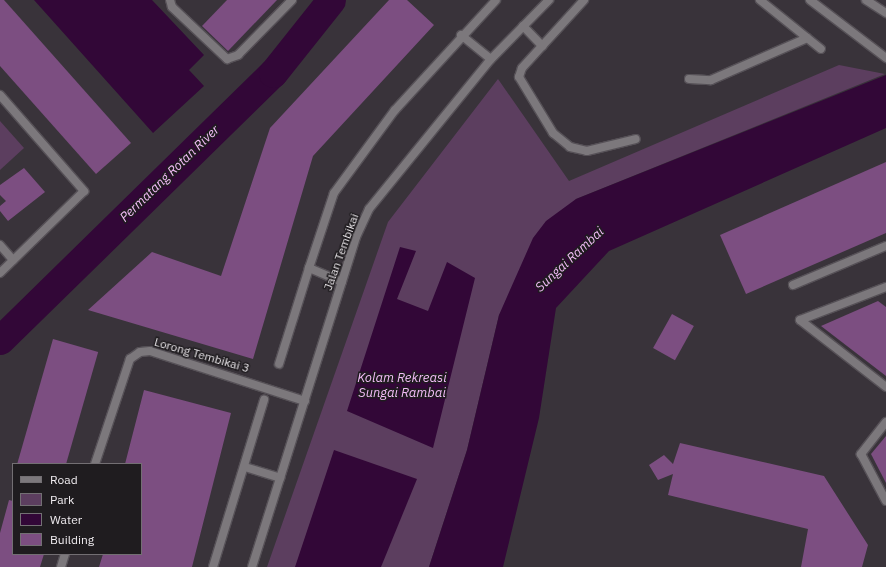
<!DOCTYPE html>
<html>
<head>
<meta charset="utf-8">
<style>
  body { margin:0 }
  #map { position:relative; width:886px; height:567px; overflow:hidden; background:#39333a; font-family:"IBM Plex Sans",sans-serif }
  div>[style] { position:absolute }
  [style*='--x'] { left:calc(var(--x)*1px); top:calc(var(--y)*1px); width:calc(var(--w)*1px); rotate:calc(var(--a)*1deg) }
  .green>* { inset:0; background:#5c3e5f }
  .water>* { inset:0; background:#320737 }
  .river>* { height:29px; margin:-14.5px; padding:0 14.5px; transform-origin:14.5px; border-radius:14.5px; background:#320737 }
  .building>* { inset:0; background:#7c4e81; transform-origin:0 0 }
  .roads { filter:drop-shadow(1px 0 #565157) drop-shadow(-1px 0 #565157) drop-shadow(0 1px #565157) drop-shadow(0 -1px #565157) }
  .service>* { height:8px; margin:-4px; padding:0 4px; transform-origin:4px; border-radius:4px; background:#7c787c }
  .minor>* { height:8px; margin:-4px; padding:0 4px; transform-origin:4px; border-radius:4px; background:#7c787c }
  .tertiary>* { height:8px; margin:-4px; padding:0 4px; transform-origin:4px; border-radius:4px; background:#7c787c }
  span { translate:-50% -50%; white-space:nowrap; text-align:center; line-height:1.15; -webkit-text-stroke:3px #1f1c1f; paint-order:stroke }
  .street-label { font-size:12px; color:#f0ecf0 }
  .water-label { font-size:13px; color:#f2bbf7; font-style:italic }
  .legend { position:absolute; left:12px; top:463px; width:130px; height:92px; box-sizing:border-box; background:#1f1c1f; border:1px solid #736f73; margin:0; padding:5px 7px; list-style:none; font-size:12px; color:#f0ecf0 }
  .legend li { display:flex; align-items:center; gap:8px; height:20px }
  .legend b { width:20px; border:1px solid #736f73 }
</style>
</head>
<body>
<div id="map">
  <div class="green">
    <div style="clip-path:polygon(839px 65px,885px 74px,576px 199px,499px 315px,467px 450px,429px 567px,267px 567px,388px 222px,498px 79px,569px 181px)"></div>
    <div style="clip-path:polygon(0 121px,24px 148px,0 170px)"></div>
  </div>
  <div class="water">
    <div style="clip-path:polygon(34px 0,152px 0,204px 55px,189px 70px,204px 86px,153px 133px)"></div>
    <div style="clip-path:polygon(886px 75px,886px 128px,609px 251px,556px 308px,539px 418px,503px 567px,429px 567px,467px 450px,499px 315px,533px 238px,546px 221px,576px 199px)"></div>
    <div style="clip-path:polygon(400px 247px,416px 251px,397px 299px,428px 311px,447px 262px,475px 278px,433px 448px,347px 411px)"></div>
    <div style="clip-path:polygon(334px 450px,417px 479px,381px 567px,295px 567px)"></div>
  </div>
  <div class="river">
    <div style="--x:0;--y:340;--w:382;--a:-44.4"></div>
    <div style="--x:273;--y:73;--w:93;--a:-51.5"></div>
  </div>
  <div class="building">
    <div style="clip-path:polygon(0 0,4px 0,131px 143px,96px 174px,0 66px)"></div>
    <div style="clip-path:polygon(227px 0,277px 0,228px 51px,202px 26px)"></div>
    <div style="clip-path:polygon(389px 0,407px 0,434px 25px,313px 156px,253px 359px,88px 310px,152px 252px,221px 276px,270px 128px)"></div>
    <div style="clip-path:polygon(886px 162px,886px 233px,746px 294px,720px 235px)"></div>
    <div style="clip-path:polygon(24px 168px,45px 192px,8px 221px,0 211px,0 206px,6px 201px,0 195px,0 185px)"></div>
    <div style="clip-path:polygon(878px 301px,886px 307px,886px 376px,821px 326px)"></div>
    <div style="left:672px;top:314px;width:25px;height:39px;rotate:29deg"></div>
    <div style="left:53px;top:339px;width:47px;height:130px;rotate:16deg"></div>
    <div style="clip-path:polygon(144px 390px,231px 413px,192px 567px,99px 567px,103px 554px,141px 554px,141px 464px,125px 464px)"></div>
    <div style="clip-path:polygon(886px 436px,886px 483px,871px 454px)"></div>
    <div style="clip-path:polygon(680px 443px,824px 476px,868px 545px,862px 567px,801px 567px,808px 529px,668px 495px,673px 474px,658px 480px,649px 465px,664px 455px,673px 464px)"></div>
    <div style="clip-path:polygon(9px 500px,13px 501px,13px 554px,44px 554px,40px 567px,0 567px,0 533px)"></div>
  </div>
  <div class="roads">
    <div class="service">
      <div style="--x:170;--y:0;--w:7;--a:74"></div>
      <div style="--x:172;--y:7;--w:76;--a:43.4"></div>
      <div style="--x:227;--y:59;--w:12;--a:-20"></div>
      <div style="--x:238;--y:55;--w:77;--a:-45.5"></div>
      <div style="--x:866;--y:0;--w:24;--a:33"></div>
      <div style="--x:519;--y:77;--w:66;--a:58.7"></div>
      <div style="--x:553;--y:133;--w:22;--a:39"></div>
      <div style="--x:570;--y:147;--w:17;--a:13"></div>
      <div style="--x:587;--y:151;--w:50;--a:-13.8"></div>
      <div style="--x:689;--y:79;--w:22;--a:3"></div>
      <div style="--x:711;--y:80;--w:105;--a:-23.6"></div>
      <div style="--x:0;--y:273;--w:117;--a:-44.3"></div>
      <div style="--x:793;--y:285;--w:101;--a:-22.8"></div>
      <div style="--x:886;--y:287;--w:92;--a:159"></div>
      <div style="--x:800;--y:320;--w:109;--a:37.9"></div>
      <div style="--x:886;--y:422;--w:41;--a:128"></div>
      <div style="--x:861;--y:454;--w:53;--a:62"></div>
    </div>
    <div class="minor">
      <div style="--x:760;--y:0;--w:78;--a:38.8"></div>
      <div style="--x:523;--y:26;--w:28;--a:46"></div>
      <div style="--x:461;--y:35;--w:38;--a:39"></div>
      <div style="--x:519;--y:77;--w:9;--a:-72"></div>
      <div style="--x:522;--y:68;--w:92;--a:-47.6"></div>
      <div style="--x:0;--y:95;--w:128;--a:48.8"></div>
      <div style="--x:0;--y:245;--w:20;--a:49"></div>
      <div style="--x:342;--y:282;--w:36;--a:-157"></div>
      <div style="--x:309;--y:268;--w:79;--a:-71.6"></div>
      <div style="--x:334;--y:193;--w:103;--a:-53.7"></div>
      <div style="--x:395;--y:110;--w:149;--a:-47.4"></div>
      <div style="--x:279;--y:364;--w:101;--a:-72.6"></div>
      <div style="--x:95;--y:464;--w:111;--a:-71.6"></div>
      <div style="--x:130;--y:359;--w:12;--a:-35"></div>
      <div style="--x:140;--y:352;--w:10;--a:-6"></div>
      <div style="--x:150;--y:351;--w:163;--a:17.9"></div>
      <div style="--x:245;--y:467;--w:37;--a:17"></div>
      <div style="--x:61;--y:567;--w:14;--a:-73"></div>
      <div style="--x:213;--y:567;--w:175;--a:-73"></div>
    </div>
    <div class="tertiary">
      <div style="--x:810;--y:0;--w:96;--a:37.3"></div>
      <div style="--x:252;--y:567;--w:346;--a:-72.5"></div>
      <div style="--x:356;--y:237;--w:31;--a:-65"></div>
      <div style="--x:369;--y:209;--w:193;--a:-50.9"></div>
      <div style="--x:491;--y:59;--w:83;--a:-45.5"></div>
    </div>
  </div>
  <div class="street-label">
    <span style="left:341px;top:252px;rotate:-70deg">Jalan Tembikai</span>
    <span style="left:202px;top:355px;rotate:16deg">Lorong Tembikai 3</span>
  </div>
  <div class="water-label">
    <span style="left:170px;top:174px;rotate:-44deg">Permatang Rotan River</span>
    <span style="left:570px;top:260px;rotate:-43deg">Sungai Rambai</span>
    <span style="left:402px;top:386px">Kolam Rekreasi<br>Sungai Rambai</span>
  </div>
  <ul class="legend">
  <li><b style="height:5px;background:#7c787c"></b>Road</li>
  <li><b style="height:11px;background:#5c3e5f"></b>Park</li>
  <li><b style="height:11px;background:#320737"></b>Water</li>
  <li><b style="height:11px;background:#7c4e81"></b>Building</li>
  </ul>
</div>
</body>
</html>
